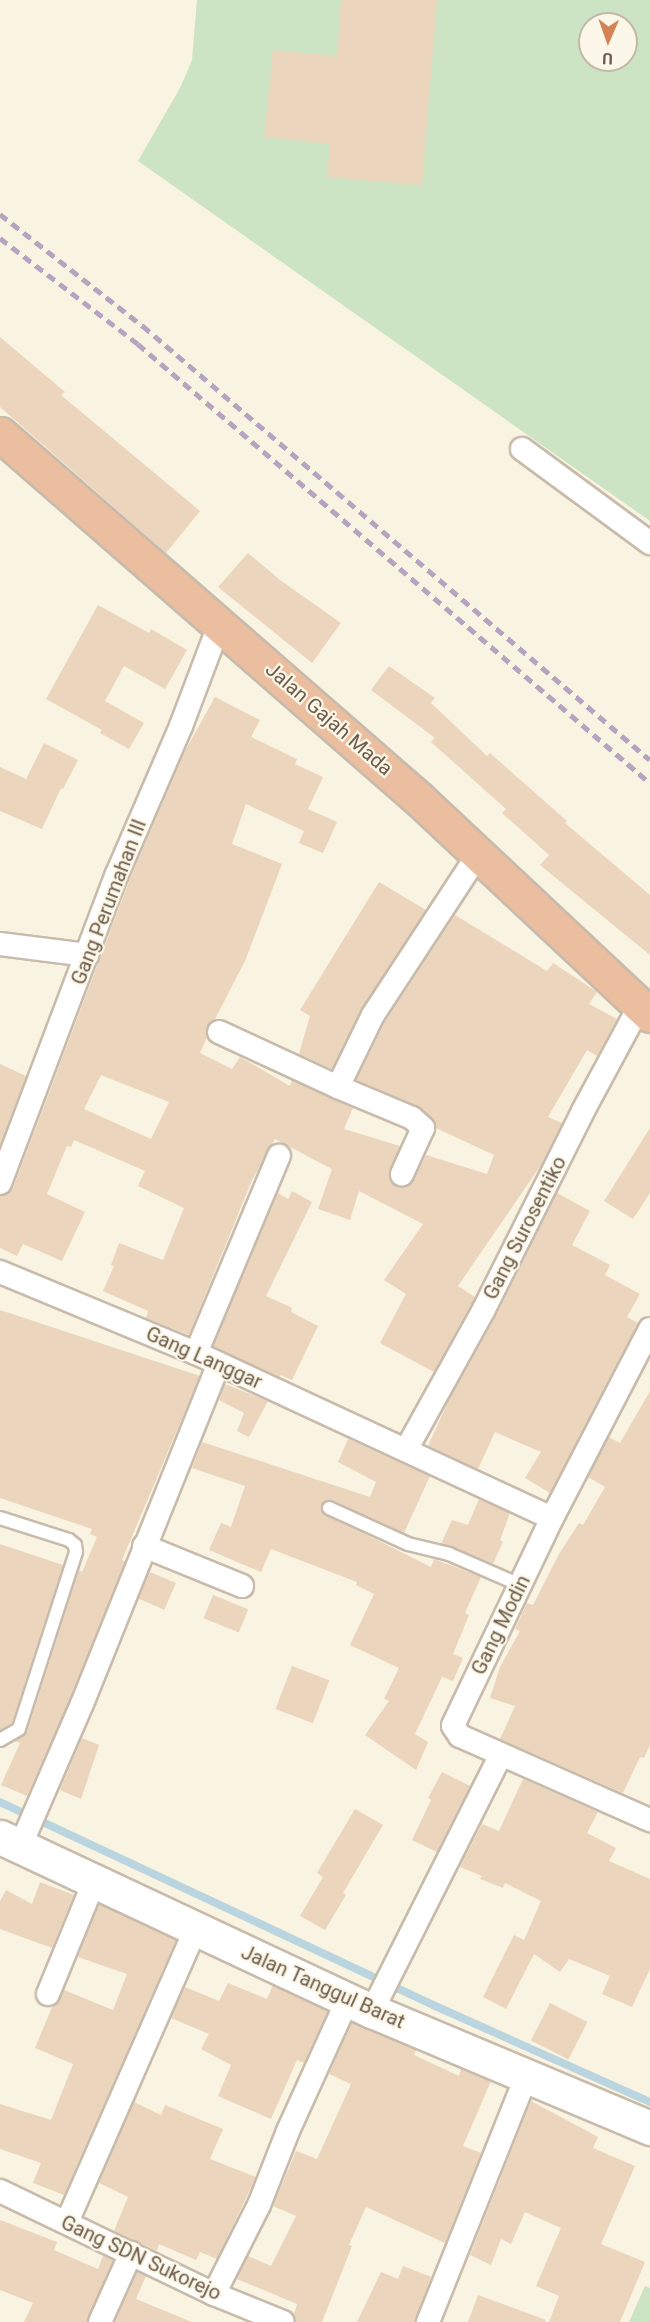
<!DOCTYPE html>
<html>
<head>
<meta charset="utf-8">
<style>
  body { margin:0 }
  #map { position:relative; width:650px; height:2322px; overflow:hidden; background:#f9f3e2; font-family:Roboto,sans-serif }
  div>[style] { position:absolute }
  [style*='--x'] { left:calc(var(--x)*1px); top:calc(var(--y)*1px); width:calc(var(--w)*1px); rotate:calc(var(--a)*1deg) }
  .green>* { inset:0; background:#cce4c3 }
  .stream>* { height:8px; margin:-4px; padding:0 4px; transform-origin:4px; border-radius:4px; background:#bad5df }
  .building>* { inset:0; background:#ebd5bd; transform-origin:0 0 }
  .roads { filter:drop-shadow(2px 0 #c8bbab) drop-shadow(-2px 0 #c8bbab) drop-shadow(0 2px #c8bbab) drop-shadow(0 -2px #c8bbab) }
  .lane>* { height:12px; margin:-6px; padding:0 6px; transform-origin:6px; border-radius:6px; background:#fff }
  .street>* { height:22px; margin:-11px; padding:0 11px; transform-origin:11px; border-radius:11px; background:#fff }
  .secondary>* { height:33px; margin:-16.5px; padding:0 16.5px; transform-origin:16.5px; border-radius:16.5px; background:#fff }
  .highway>* { height:33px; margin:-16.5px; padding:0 16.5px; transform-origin:16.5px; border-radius:16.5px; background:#ecbea0 }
  .rail>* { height:4.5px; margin-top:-2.25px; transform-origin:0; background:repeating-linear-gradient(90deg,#b6a3c0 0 9px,transparent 0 15px) }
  span { translate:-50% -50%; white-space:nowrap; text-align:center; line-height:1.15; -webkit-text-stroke:4.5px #fcf7e8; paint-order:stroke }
  .street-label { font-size:20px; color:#6d5c4c }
  .north { position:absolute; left:578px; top:12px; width:60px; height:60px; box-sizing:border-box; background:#fcf7e8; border:2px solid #c3b9aa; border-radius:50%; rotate:182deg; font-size:16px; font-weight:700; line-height:24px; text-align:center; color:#6d5c4c }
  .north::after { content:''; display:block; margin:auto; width:21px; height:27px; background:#d58255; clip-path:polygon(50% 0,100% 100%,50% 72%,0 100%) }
</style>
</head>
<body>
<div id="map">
  <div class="green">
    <div style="clip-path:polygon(evenodd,197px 0,650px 0,650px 521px,138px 161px,180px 88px,192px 60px,197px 0,590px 24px,626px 24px,626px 60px,590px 60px,590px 24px)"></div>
    <div style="clip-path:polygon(645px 2286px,650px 2288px,650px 2322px,629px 2322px)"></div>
  </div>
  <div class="stream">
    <div style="--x:0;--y:1802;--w:478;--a:25.1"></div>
    <div style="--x:433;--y:2005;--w:238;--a:24.1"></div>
  </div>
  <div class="building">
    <div style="clip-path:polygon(341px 0,437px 0,422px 185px,327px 177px,330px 144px,264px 137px,273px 50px,337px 56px)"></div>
    <div style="clip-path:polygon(0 337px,65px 392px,61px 395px,200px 511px,166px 553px,0 407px)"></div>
    <div style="clip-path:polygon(248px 553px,280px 580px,341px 623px,312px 663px,218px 587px)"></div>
    <div style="clip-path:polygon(98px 605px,149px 633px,151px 629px,187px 650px,165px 689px,124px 666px,105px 701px,144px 723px,129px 749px,100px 733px,102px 730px,46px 699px)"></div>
    <div style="clip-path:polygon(389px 666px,435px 698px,431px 703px,487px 756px,490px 753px,567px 821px,565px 823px,650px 895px,650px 955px,540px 865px,549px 855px,502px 813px,506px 809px,431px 742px,435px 738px,371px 690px)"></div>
    <div style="clip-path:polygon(evenodd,215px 697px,260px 720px,251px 737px,297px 759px,295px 764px,323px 777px,308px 809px,337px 822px,323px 853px,299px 843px,304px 831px,246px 804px,232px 844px,282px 864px,245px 961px,215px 1019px,207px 1026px,207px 1037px,200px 1053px,232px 1069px,240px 1057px,290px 1086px,292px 1080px,353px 1108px,344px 1129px,400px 1146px,389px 1175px,391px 1182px,403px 1187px,414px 1180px,426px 1155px,487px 1174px,494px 1155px,436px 1128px,432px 1118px,418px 1106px,356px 1080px,385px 1022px,455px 915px,547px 971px,553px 963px,576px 978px,597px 992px,589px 1004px,617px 1019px,597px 1056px,587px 1050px,548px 1117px,562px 1123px,541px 1165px,458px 1286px,475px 1297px,434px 1372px,380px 1343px,406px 1294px,384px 1280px,423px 1224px,359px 1191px,350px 1220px,318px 1209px,332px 1169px,275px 1139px,252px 1180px,189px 1335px,146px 1318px,148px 1311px,103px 1291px,114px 1266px,111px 1265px,119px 1243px,163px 1260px,184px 1208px,138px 1186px,145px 1171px,74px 1140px,71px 1147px,67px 1146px,47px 1194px,85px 1212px,62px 1261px,23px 1244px,17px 1256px,0 1248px,0 1196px,8px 1194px,13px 1188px,130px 879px,184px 753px,215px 697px,101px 1075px,169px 1102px,151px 1139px,84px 1109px,101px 1075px)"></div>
    <div style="clip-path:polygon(44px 743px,78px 760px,63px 789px,61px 788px,42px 829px,0 811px,0 767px,26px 779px)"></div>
    <div style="clip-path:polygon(379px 882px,426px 910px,362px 1008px,332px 1069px,299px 1054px,310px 1016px,300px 1010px)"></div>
    <div style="clip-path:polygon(0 1064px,26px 1076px,0 1145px)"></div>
    <div style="clip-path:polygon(650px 1128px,650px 1193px,633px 1219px,604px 1201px)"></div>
    <div style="clip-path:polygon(292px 1191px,312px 1202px,266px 1296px,292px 1308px,291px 1312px,318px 1326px,292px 1380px,281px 1375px,280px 1377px,213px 1346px,278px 1193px,288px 1199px)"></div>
    <div style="clip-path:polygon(557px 1193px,590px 1211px,572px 1245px,610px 1265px,605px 1275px,640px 1294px,627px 1317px,638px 1323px,550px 1493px,525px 1478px,541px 1452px,495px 1432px,478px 1469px,428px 1446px,448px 1402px,496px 1316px)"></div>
    <div style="clip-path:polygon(0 1310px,200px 1376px,122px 1560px,125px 1561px,70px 1699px,27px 1796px,1px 1785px,20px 1743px,15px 1741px,27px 1732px,79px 1570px,82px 1572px,97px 1537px,90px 1534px,92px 1529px,0 1498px)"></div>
    <div style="clip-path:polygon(225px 1384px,268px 1401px,249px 1437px,237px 1431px,244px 1413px,219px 1400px)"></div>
    <div style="clip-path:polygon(650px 1391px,650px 1745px,644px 1758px,640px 1757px,623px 1793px,500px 1739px,515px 1706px,490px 1698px,500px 1667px,520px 1631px,515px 1629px,527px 1603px,533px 1605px,559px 1554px,579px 1523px,583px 1525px,605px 1487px,588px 1477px,609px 1437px,620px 1443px)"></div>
    <div style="clip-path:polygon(348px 1439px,430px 1476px,404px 1533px,332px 1500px,322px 1504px,323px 1513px,431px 1567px,434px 1559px,481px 1577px,465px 1613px,469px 1615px,453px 1654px,463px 1658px,453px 1681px,442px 1677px,415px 1734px,428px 1742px,416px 1770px,365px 1735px,389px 1701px,384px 1699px,399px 1668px,350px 1645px,374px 1594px,356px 1585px,357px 1582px,271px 1549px,261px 1572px,209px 1550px,221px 1523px,231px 1527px,245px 1486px,192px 1468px,202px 1442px,370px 1497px,376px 1482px,338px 1462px)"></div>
    <div style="clip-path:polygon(479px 1499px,510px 1513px,500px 1540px,503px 1542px,493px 1564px,441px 1544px,452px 1520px,468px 1525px)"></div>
    <div style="clip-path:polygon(0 1544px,63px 1565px,12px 1723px,0 1730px)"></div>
    <div style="left:150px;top:1572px;width:28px;height:29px;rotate:23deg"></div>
    <div style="left:213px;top:1595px;width:38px;height:25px;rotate:22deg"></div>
    <div style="left:292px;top:1666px;width:40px;height:46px;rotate:21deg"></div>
    <div style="clip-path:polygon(82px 1738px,99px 1745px,81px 1799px,60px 1790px)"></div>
    <div style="clip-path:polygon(442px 1772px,470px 1786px,437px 1852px,412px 1840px,431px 1800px,428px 1798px)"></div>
    <div style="clip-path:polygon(523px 1779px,598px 1812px,587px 1833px,616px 1848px,609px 1861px,650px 1879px,650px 1969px,632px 2007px,602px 1994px,610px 1976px,569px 1959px,560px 1972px,534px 1954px,506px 2009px,483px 1997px,514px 1935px,524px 1940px,541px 1901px,505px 1883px,503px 1888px,480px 1879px,482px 1876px,460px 1867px,482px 1824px,499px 1831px)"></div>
    <div style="clip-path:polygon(355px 1809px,383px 1825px,343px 1893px,346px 1895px,325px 1930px,300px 1916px,323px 1877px,317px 1873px)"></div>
    <div style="clip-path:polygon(40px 1882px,74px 1895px,52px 1948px,0 1929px,0 1901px,6px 1890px,32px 1904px)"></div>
    <div style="clip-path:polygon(99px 1904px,176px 1940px,64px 2195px,33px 2183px,41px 2163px,0 2149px,0 2104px,51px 2120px,73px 2064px,35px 2048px,52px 2007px,57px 2004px,64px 1990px,113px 2010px,127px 1974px,78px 1957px)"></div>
    <div style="clip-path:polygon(228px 1983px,267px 1999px,273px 1985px,328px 2011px,304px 2063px,297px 2060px,271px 2119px,218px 2096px,231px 2065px,201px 2049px,209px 2034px,171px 2018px,185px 1987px,219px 2001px)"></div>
    <div style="left:550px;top:2003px;width:42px;height:42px;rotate:27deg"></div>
    <div style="clip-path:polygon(352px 2022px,416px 2050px,414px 2055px,459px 2076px,461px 2069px,491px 2081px,463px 2146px,481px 2153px,445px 2243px,366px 2207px,349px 2245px,352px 2246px,322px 2322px,296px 2322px,294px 2314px,297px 2304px,237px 2279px,248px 2256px,271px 2266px,296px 2216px,273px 2206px,296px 2151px,317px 2159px,351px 2084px,329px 2074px)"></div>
    <div style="clip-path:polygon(531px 2101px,598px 2137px,593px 2148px,635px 2166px,601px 2244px,645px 2262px,620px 2322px,549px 2322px,559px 2296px,536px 2286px,561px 2228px,525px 2212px,511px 2244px,501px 2239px,491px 2265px,470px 2255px)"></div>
    <div style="clip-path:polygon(134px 2102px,161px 2115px,165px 2105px,223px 2129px,210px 2159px,256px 2177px,217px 2259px,200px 2252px,196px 2260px,159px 2244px,157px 2251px,114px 2231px,128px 2197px,99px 2183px)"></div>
    <div style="clip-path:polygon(0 2220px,57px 2242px,54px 2250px,98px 2269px,103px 2256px,113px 2260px,87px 2322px,24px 2322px,33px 2303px,0 2290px)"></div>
    <div style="clip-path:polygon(403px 2266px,431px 2277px,415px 2322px,357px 2322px,381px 2272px,398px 2279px)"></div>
    <div style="clip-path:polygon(137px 2272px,146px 2276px,136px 2299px,192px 2322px,115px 2322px)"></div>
    <div style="clip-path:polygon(478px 2295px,546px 2320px,545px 2322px,468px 2322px)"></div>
  </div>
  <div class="roads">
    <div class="lane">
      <div style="--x:329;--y:1508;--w:87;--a:24.5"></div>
      <div style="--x:408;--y:1544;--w:42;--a:13.7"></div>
      <div style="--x:449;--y:1554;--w:77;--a:23.6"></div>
      <div style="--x:0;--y:1518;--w:72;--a:17.7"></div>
      <div style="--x:69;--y:1540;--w:8;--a:40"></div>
      <div style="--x:75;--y:1545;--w:7;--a:82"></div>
      <div style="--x:76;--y:1552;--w:186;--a:107.9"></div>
      <div style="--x:19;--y:1729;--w:22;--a:150"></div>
    </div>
    <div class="street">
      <div style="--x:522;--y:449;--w:159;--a:36.3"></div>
      <div style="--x:0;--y:944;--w:88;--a:7.2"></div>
      <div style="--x:219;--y:1032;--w:131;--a:24.8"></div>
      <div style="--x:338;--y:1087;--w:80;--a:-64.1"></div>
      <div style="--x:373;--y:1015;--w:194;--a:-56.8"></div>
      <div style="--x:338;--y:1087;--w:80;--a:22.7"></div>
      <div style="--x:412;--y:1118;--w:15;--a:42"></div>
      <div style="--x:423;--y:1128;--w:51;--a:114.5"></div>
      <div style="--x:0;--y:1183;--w:330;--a:-69.3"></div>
      <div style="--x:117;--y:874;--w:161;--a:-66.6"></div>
      <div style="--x:181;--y:726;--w:110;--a:-69.3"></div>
      <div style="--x:0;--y:1272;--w:212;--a:22.5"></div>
      <div style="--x:196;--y:1353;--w:392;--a:24.9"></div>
      <div style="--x:650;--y:1329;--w:213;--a:117.4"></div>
      <div style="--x:552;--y:1518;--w:230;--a:115.5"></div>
      <div style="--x:453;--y:1726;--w:12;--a:55"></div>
      <div style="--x:460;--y:1736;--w:208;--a:23.9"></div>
      <div style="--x:196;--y:1353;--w:214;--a:-67.2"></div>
      <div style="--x:406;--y:1450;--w:161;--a:-61"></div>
      <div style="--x:484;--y:1309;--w:221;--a:-63.4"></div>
      <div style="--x:583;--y:1111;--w:120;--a:-61.7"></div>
      <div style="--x:144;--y:1546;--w:106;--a:22.2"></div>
      <div style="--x:20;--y:1847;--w:156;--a:-66.6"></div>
      <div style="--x:82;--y:1704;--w:367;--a:-68.1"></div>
      <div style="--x:48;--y:1994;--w:121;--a:-67.7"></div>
      <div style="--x:372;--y:2011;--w:287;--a:-63.3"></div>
      <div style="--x:0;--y:2191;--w:237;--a:25.7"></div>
      <div style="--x:214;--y:2294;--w:74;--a:22.1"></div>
      <div style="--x:67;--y:2222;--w:319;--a:-66.3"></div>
      <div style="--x:214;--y:2294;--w:100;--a:-63.2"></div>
      <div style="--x:259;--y:2205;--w:79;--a:-68.6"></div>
      <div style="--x:288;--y:2131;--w:145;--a:-65.6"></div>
      <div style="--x:100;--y:2322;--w:76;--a:-65.8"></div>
      <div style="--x:428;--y:2322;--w:266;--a:-68.2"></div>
    </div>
    <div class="secondary">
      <div style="--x:0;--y:1837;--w:411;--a:25.1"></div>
      <div style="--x:372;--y:2011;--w:302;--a:22.8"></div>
    </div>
    <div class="highway">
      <div style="--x:0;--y:434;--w:556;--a:41.06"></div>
      <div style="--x:419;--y:799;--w:316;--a:43.1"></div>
    </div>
  </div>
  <div class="rail">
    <div style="--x:0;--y:214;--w:182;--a:38.1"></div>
    <div style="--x:143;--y:326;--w:667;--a:40.56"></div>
    <div style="--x:0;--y:238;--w:174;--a:37.5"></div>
    <div style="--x:138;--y:344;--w:674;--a:40.61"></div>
  </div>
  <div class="street-label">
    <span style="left:329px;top:719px;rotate:41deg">Jalan Gajah Mada</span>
    <span style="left:109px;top:902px;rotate:-69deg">Gang Perumahan III</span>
    <span style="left:525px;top:1228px;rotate:-63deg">Gang Surosentiko</span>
    <span style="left:204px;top:1358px;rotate:24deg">Gang Langgar</span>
    <span style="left:501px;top:1625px;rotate:-64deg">Gang Modin</span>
    <span style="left:323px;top:1987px;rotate:24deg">Jalan Tanggul Barat</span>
    <span style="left:141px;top:2258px;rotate:25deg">Gang SDN Sukorejo</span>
  </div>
  <div class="north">U</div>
</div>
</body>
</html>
